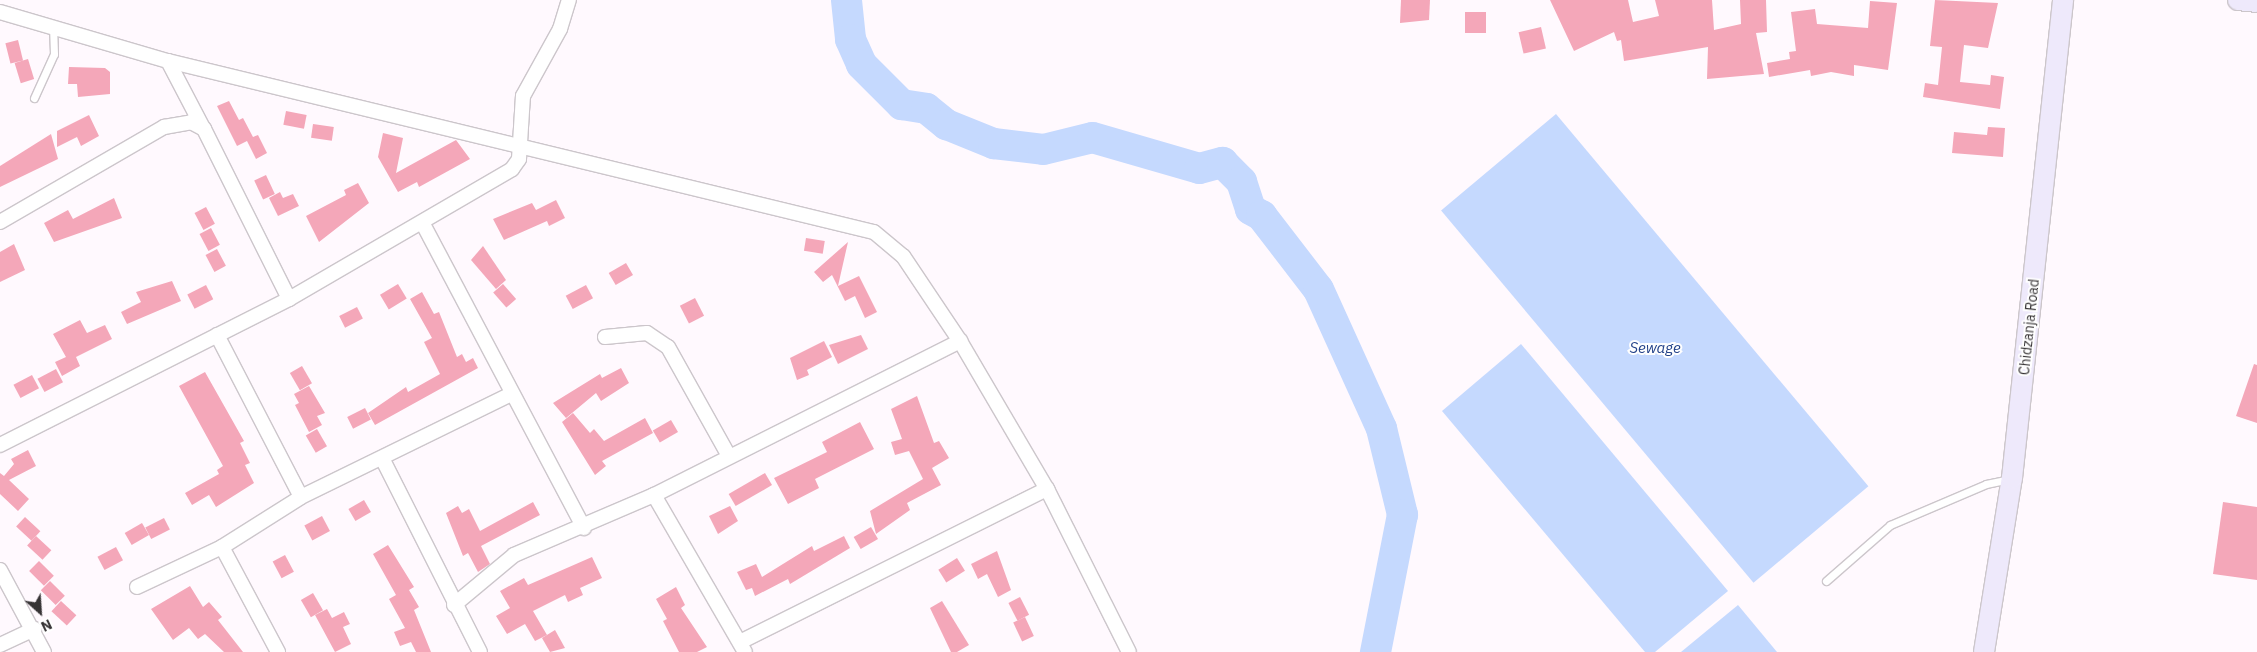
<!DOCTYPE html>
<html>
<head>
<meta charset="utf-8">
<style>
  body { margin:0 }
  #map { position:relative; width:2257px; height:652px; overflow:hidden; background:#fff9fe; font-family:"IBM Plex Sans",sans-serif }
  div>[style] { position:absolute }
  [style*='--x'] { left:calc(var(--x)*1px); top:calc(var(--y)*1px); width:calc(var(--w)*1px); rotate:calc(var(--a)*1deg) }
  .water>* { inset:0; background:#c5d9fe; transform-origin:0 0 }
  .river>* { height:31px; margin:-15.5px; padding:0 15.5px; transform-origin:15.5px; border-radius:15.5px; background:#c5d9fe }
  .building>* { inset:0; background:#f4a7b9; transform-origin:0 0 }
  .roads { filter:drop-shadow(1px 0 #ccc6cb) drop-shadow(-1px 0 #ccc6cb) drop-shadow(0 1px #ccc6cb) drop-shadow(0 -1px #ccc6cb) }
  .lane>* { height:7px; margin:-3.5px; padding:0 3.5px; transform-origin:3.5px; border-radius:3.5px; background:#fff }
  .street>* { height:14px; margin:-7px; padding:0 7px; transform-origin:7px; border-radius:7px; background:#fff }
  .secondary>* { height:20px; margin:-10px; padding:0 10px; transform-origin:10px; border-radius:10px; background:#eee9fb }
  span { translate:-50% -50%; white-space:nowrap; text-align:center; line-height:1.15; -webkit-text-stroke:4px #fff; paint-order:stroke }
  .street-label { font-size:14px; color:#363335 }
  .water-label { font-size:15px; color:#234289; font-style:italic }
  .north { position:absolute; left:15px; top:587px; width:50px; height:50px; -webkit-text-stroke:4px #fff; paint-order:stroke; rotate:154deg; font-size:14px; font-weight:700; line-height:20px; text-align:center; color:#363335 }
  .north::after { content:''; display:block; margin:auto; width:18px; height:22px; background:#363335; clip-path:polygon(50% 0,100% 100%,50% 72%,0 100%) }
</style>
</head>
<body>
<div id="map">
  <div class="water">
    <div style="left:1556px;top:114px;width:486px;height:150px;rotate:50deg"></div>
    <div style="clip-path:polygon(1521px 344px,1728px 591px,1655px 652px,1645px 652px,1442px 411px)"></div>
    <div style="clip-path:polygon(1738px 605px,1777px 652px,1681px 652px)"></div>
  </div>
  <div class="river">
    <div style="--x:846;--y:0;--w:39;--a:84"></div>
    <div style="--x:850;--y:39;--w:27;--a:66"></div>
    <div style="--x:861;--y:64;--w:57;--a:45"></div>
    <div style="--x:901;--y:104;--w:25;--a:9"></div>
    <div style="--x:926;--y:108;--w:26;--a:39"></div>
    <div style="--x:946;--y:124;--w:51;--a:22"></div>
    <div style="--x:993;--y:143;--w:50;--a:6.8"></div>
    <div style="--x:1043;--y:149;--w:50;--a:-13.8"></div>
    <div style="--x:1092;--y:137;--w:111;--a:16.2"></div>
    <div style="--x:1199;--y:168;--w:24;--a:-15"></div>
    <div style="--x:1222;--y:162;--w:27;--a:45"></div>
    <div style="--x:1241;--y:181;--w:29;--a:72"></div>
    <div style="--x:1250;--y:209;--w:13;--a:29"></div>
    <div style="--x:1261;--y:215;--w:93;--a:52.4"></div>
    <div style="--x:1318;--y:289;--w:153;--a:65.6"></div>
    <div style="--x:1381;--y:428;--w:89;--a:76.3"></div>
    <div style="--x:1402;--y:514;--w:141;--a:101.1"></div>
  </div>
  <div class="building">
    <div style="clip-path:polygon(1401px 0,1430px 0,1429px 20px,1400px 23px)"></div>
    <div style="clip-path:polygon(1550px 0,1628px 0,1633px 22px,1659px 16px,1655px 0,1712px 0,1714px 30px,1741px 24px,1740px 0,1766px 0,1767px 32px,1756px 33px,1764px 74px,1707px 79px,1708px 47px,1624px 61px,1621px 40px,1617px 41px,1614px 32px,1574px 51px)"></div>
    <div style="clip-path:polygon(1935px 0,1998px 3px,1988px 48px,1964px 45px,1960px 82px,1990px 85px,1991px 75px,2004px 77px,2000px 109px,1923px 97px,1925px 83px,1938px 85px,1942px 47px,1930px 46px)"></div>
    <div style="clip-path:polygon(1870px 1px,1897px 3px,1888px 70px,1854px 65px,1854px 76px,1831px 72px,1811px 76px,1810px 70px,1769px 77px,1767px 63px,1790px 59px,1789px 52px,1796px 51px,1791px 12px,1815px 9px,1817px 24px,1868px 28px)"></div>
    <div style="left:1465px;top:12px;width:21px;height:21px"></div>
    <div style="left:1541px;top:27px;width:22px;height:23px;rotate:77deg"></div>
    <div style="left:18px;top:40px;width:21px;height:13px;rotate:76deg"></div>
    <div style="left:28px;top:59px;width:21px;height:14px;rotate:73deg"></div>
    <div style="clip-path:polygon(69px 67px,105px 68px,110px 72px,110px 94px,78px 97px,77px 84px,68px 84px)"></div>
    <div style="clip-path:polygon(229px 101px,239px 120px,243px 118px,253px 137px,258px 135px,267px 153px,256px 159px,247px 141px,237px 146px,217px 106px)"></div>
    <div style="left:286px;top:111px;width:21px;height:14px;rotate:11deg"></div>
    <div style="clip-path:polygon(89px 115px,99px 136px,81px 146px,77px 137px,57px 147px,57px 131px)"></div>
    <div style="left:313px;top:124px;width:21px;height:14px;rotate:8deg"></div>
    <div style="clip-path:polygon(1988px 127px,2005px 128px,2003px 157px,1952px 153px,1954px 132px,1987px 135px)"></div>
    <div style="clip-path:polygon(383px 133px,403px 138px,396px 173px,456px 140px,470px 159px,419px 187px,417px 182px,398px 192px,378px 157px)"></div>
    <div style="clip-path:polygon(51px 134px,58px 159px,0 187px,0 166px)"></div>
    <div style="left:266px;top:175px;width:21px;height:13px;rotate:65deg"></div>
    <div style="clip-path:polygon(358px 183px,369px 203px,319px 242px,306px 216px,346px 195px,344px 190px)"></div>
    <div style="clip-path:polygon(280px 192px,283px 198px,293px 194px,299px 206px,278px 216px,269px 198px)"></div>
    <div style="clip-path:polygon(114px 198px,122px 218px,54px 242px,44px 223px,68px 210px,73px 219px)"></div>
    <div style="clip-path:polygon(556px 200px,565px 218px,549px 226px,547px 221px,504px 240px,493px 219px,532px 203px,536px 210px)"></div>
    <div style="left:206px;top:207px;width:19px;height:13px;rotate:62deg"></div>
    <div style="left:211px;top:228px;width:19px;height:13px;rotate:62deg"></div>
    <div style="left:806px;top:238px;width:19px;height:13px;rotate:9deg"></div>
    <div style="clip-path:polygon(848px 242px,838px 286px,859px 276px,877px 312px,865px 318px,855px 296px,845px 301px,832px 275px,823px 282px,814px 272px)"></div>
    <div style="clip-path:polygon(14px 244px,25px 270px,0 282px,0 252px)"></div>
    <div style="clip-path:polygon(483px 246px,506px 280px,496px 289px,471px 260px)"></div>
    <div style="left:217px;top:249px;width:19px;height:13px;rotate:62deg"></div>
    <div style="left:626px;top:263px;width:14px;height:20px;rotate:60deg"></div>
    <div style="clip-path:polygon(172px 281px,181px 301px,127px 324px,121px 312px,141px 302px,136px 292px)"></div>
    <div style="left:398px;top:284px;width:17px;height:21px;rotate:59deg"></div>
    <div style="left:503px;top:284px;width:20px;height:13px;rotate:49deg"></div>
    <div style="left:206px;top:285px;width:16px;height:21px;rotate:63deg"></div>
    <div style="left:586px;top:285px;width:15px;height:23px;rotate:62deg"></div>
    <div style="clip-path:polygon(422px 292px,434px 314px,439px 312px,457px 357px,462px 354px,466px 362px,473px 358px,478px 368px,375px 425px,368px 413px,406px 387px,408px 392px,440px 374px,424px 342px,432px 338px,410px 299px)"></div>
    <div style="left:695px;top:298px;width:20px;height:17px;rotate:63deg"></div>
    <div style="left:357px;top:307px;width:13px;height:20px;rotate:63deg"></div>
    <div style="clip-path:polygon(80px 320px,87px 333px,105px 325px,112px 339px,76px 357px,80px 366px,62px 376px,55px 362px,66px 357px,53px 334px)"></div>
    <div style="clip-path:polygon(861px 335px,868px 349px,838px 364px,829px 345px)"></div>
    <div style="clip-path:polygon(824px 341px,832px 357px,807px 370px,809px 375px,797px 380px,790px 358px)"></div>
    <div style="clip-path:polygon(2254px 364px,2257px 365px,2257px 423px,2236px 416px)"></div>
    <div style="left:302px;top:366px;width:20px;height:14px;rotate:60deg"></div>
    <div style="clip-path:polygon(621px 368px,629px 383px,601px 401px,596px 393px,566px 418px,553px 403px,600px 374px,602px 378px)"></div>
    <div style="left:56px;top:369px;width:15px;height:21px;rotate:62deg"></div>
    <div style="clip-path:polygon(205px 372px,244px 441px,240px 443px,250px 463px,245px 465px,254px 483px,216px 507px,209px 495px,192px 505px,185px 493px,219px 474px,217px 470px,223px 466px,179px 386px)"></div>
    <div style="left:32px;top:375px;width:15px;height:21px;rotate:62deg"></div>
    <div style="clip-path:polygon(309px 386px,325px 413px,317px 416px,322px 425px,309px 432px,295px 405px,299px 403px,294px 394px)"></div>
    <div style="clip-path:polygon(917px 396px,934px 443px,939px 441px,949px 458px,932px 468px,941px 485px,907px 503px,910px 510px,876px 534px,870px 511px,923px 479px,909px 451px,895px 455px,891px 442px,902px 439px,891px 409px)"></div>
    <div style="left:365px;top:408px;width:13px;height:20px;rotate:63deg"></div>
    <div style="clip-path:polygon(573px 413px,590px 433px,594px 429px,604px 441px,645px 418px,653px 433px,602px 461px,606px 466px,595px 475px,562px 422px)"></div>
    <div style="left:671px;top:420px;width:14px;height:21px;rotate:60deg"></div>
    <div style="clip-path:polygon(860px 422px,874px 449px,815px 479px,819px 488px,788px 504px,774px 478px,827px 452px,822px 442px)"></div>
    <div style="left:317px;top:429px;width:20px;height:13px;rotate:60deg"></div>
    <div style="clip-path:polygon(28px 450px,36px 466px,9px 480px,29px 499px,18px 511px,0 494px,0 473px,4px 476px,14px 464px,11px 459px)"></div>
    <div style="left:765px;top:473px;width:14px;height:42px;rotate:60deg"></div>
    <div style="left:364px;top:500px;width:14px;height:18px;rotate:60deg"></div>
    <div style="clip-path:polygon(533px 502px,540px 515px,481px 546px,490px 564px,478px 572px,468px 553px,463px 556px,446px 513px,458px 506px,462px 513px,469px 509px,480px 531px)"></div>
    <div style="clip-path:polygon(2223px 502px,2257px 507px,2257px 580px,2213px 574px)"></div>
    <div style="clip-path:polygon(730px 506px,738px 521px,718px 534px,709px 516px)"></div>
    <div style="left:322px;top:516px;width:17px;height:20px;rotate:62deg"></div>
    <div style="left:25px;top:517px;width:21px;height:13px;rotate:43deg"></div>
    <div style="left:164px;top:518px;width:13px;height:21px;rotate:63deg"></div>
    <div style="left:142px;top:523px;width:14px;height:20px;rotate:60deg"></div>
    <div style="left:871px;top:527px;width:14px;height:20px;rotate:60deg"></div>
    <div style="left:36px;top:536px;width:21px;height:13px;rotate:43deg"></div>
    <div style="clip-path:polygon(844px 536px,850px 548px,790px 584px,788px 579px,755px 596px,752px 588px,746px 590px,737px 572px,756px 564px,762px 577px,812px 546px,814px 551px)"></div>
    <div style="clip-path:polygon(388px 545px,414px 587px,409px 590px,419px 607px,414px 610px,431px 652px,416px 652px,411px 642px,400px 646px,394px 632px,405px 628px,389px 599px,396px 595px,373px 554px)"></div>
    <div style="left:116px;top:547px;width:15px;height:21px;rotate:62deg"></div>
    <div style="clip-path:polygon(997px 551px,1011px 590px,998px 597px,987px 574px,978px 579px,971px 564px)"></div>
    <div style="left:285px;top:555px;width:19px;height:14px;rotate:62deg"></div>
    <div style="clip-path:polygon(592px 557px,602px 578px,580px 588px,583px 595px,568px 602px,565px 595px,533px 611px,547px 635px,535px 641px,525px 624px,507px 634px,496px 616px,510px 608px,500px 591px,524px 578px,528px 585px)"></div>
    <div style="left:957px;top:558px;width:15px;height:22px;rotate:58deg"></div>
    <div style="left:39px;top:561px;width:21px;height:14px;rotate:45deg"></div>
    <div style="left:50px;top:581px;width:21px;height:13px;rotate:45deg"></div>
    <div style="clip-path:polygon(190px 586px,203px 607px,209px 602px,222px 617px,218px 620px,243px 652px,224px 652px,205px 634px,198px 639px,189px 628px,173px 640px,151px 609px)"></div>
    <div style="clip-path:polygon(676px 587px,685px 605px,681px 608px,707px 647px,697px 652px,679px 652px,663px 621px,667px 619px,656px 599px)"></div>
    <div style="left:313px;top:593px;width:20px;height:14px;rotate:60deg"></div>
    <div style="left:1020px;top:597px;width:20px;height:13px;rotate:63deg"></div>
    <div style="left:61px;top:601px;width:21px;height:14px;rotate:43deg"></div>
    <div style="clip-path:polygon(942px 601px,969px 645px,957px 652px,951px 652px,930px 608px)"></div>
    <div style="clip-path:polygon(327px 609px,332px 618px,344px 612px,350px 624px,343px 627px,351px 644px,335px 652px,315px 615px)"></div>
    <div style="left:1025px;top:617px;width:21px;height:13px;rotate:65deg"></div>
    <div style="clip-path:polygon(555px 630px,565px 648px,550px 652px,542px 638px)"></div>
  </div>
  <div class="roads">
    <div class="lane">
      <div style="--x:34;--y:98;--w:48;--a:-65.6"></div>
      <div style="--x:54;--y:54;--w:26;--a:-92"></div>
      <div style="--x:1826;--y:581;--w:85;--a:-41.2"></div>
      <div style="--x:1890;--y:525;--w:104;--a:-23.1"></div>
      <div style="--x:1986;--y:484;--w:25;--a:-12"></div>
    </div>
    <div class="street">
      <div style="--x:0;--y:12;--w:175;--a:16.3"></div>
      <div style="--x:168;--y:61;--w:726;--a:13.62"></div>
      <div style="--x:874;--y:232;--w:38;--a:40"></div>
      <div style="--x:903;--y:256;--w:102;--a:56.2"></div>
      <div style="--x:960;--y:341;--w:172;--a:59.6"></div>
      <div style="--x:1047;--y:489;--w:182;--a:63.3"></div>
      <div style="--x:168;--y:61;--w:76;--a:62.4"></div>
      <div style="--x:0;--y:222;--w:190;--a:-30.1"></div>
      <div style="--x:164;--y:127;--w:27;--a:-10"></div>
      <div style="--x:191;--y:122;--w:15;--a:28"></div>
      <div style="--x:204;--y:129;--w:190;--a:63.4"></div>
      <div style="--x:423;--y:224;--w:344;--a:62.1"></div>
      <div style="--x:217;--y:335;--w:182;--a:62.6"></div>
      <div style="--x:605;--y:337;--w:42;--a:-5.4"></div>
      <div style="--x:647;--y:333;--w:25;--a:34"></div>
      <div style="--x:668;--y:347;--w:125;--a:60.8"></div>
      <div style="--x:0;--y:445;--w:324;--a:-26.8"></div>
      <div style="--x:289;--y:299;--w:258;--a:-30.2"></div>
      <div style="--x:512;--y:169;--w:12;--a:-55"></div>
      <div style="--x:519;--y:159;--w:63;--a:-86.4"></div>
      <div style="--x:523;--y:96;--w:77;--a:-61.1"></div>
      <div style="--x:560;--y:29;--w:30;--a:-73"></div>
      <div style="--x:383;--y:460;--w:215;--a:63.2"></div>
      <div style="--x:654;--y:495;--w:181;--a:59.9"></div>
      <div style="--x:222;--y:547;--w:119;--a:61.9"></div>
      <div style="--x:0;--y:570;--w:93;--a:61.8"></div>
      <div style="--x:137;--y:587;--w:94;--a:-25.2"></div>
      <div style="--x:222;--y:547;--w:93;--a:-32.3"></div>
      <div style="--x:301;--y:497;--w:234;--a:-26.1"></div>
      <div style="--x:454;--y:605;--w:78;--a:-39.8"></div>
      <div style="--x:514;--y:555;--w:152;--a:-23.2"></div>
      <div style="--x:654;--y:495;--w:343;--a:-26.7"></div>
      <div style="--x:740;--y:642;--w:343;--a:-26.5"></div>
      <div style="--x:0;--y:645;--w:38;--a:-25"></div>
    </div>
    <div class="secondary">
      <div style="--x:2238;--y:0;--w:19;--a:6"></div>
      <div style="--x:1984;--y:652;--w:176;--a:-80.9"></div>
      <div style="--x:2012;--y:478;--w:481;--a:-83.9"></div>
    </div>
  </div>
  <div class="street-label">
    <span style="left:2029px;top:327px;rotate:-84deg">Chidzanja Road</span>
  </div>
  <div class="water-label">
    <span style="left:1655px;top:348px">Sewage</span>
  </div>
  <div class="north">N</div>
</div>
</body>
</html>
